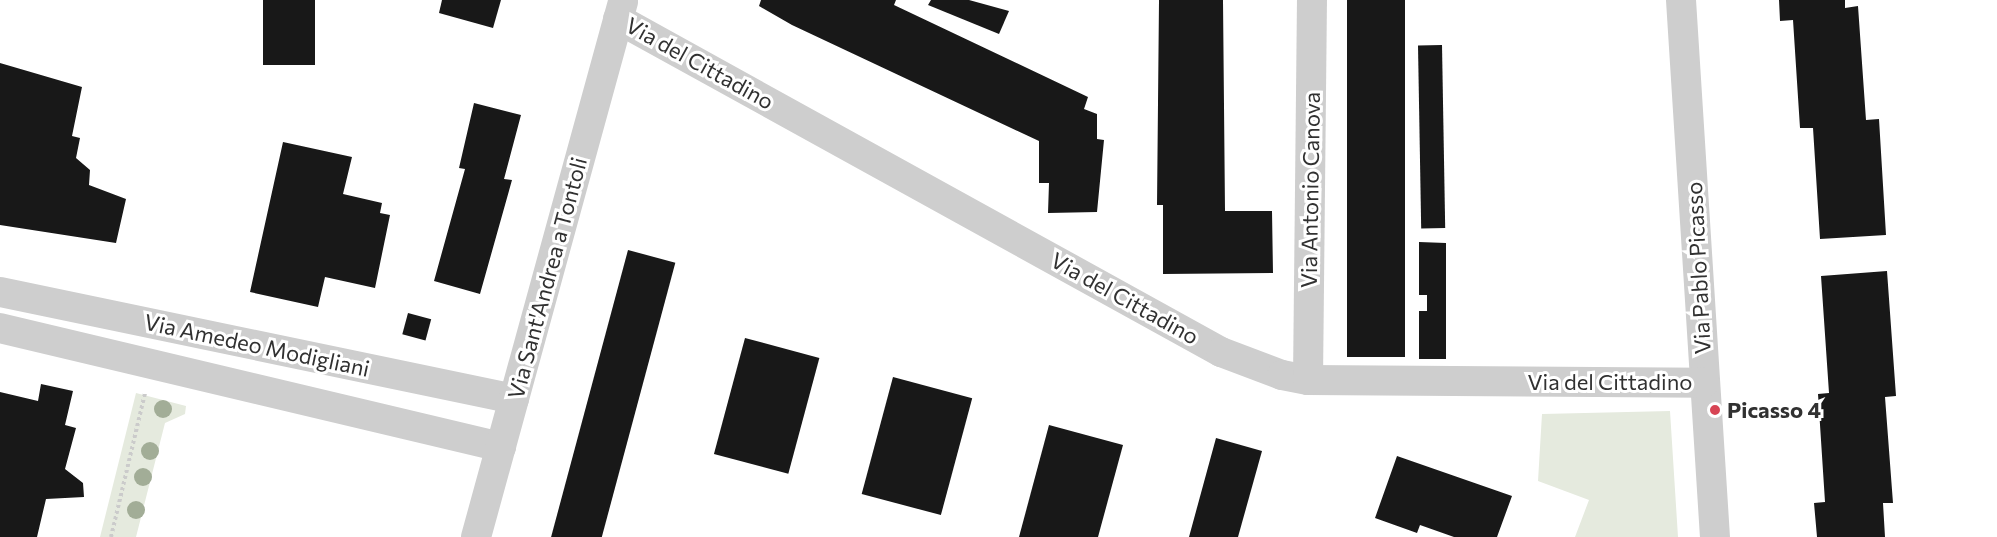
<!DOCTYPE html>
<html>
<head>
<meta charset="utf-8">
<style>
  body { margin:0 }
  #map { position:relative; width:1997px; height:537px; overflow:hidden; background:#fff; font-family:Commissioner,sans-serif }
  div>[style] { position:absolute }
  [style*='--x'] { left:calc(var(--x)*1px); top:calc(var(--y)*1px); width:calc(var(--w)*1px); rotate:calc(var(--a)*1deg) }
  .green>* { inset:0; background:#e5eade }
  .building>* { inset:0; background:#181818; transform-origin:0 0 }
  .path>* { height:4px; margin-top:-2px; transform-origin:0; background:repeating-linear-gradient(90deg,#cbcbcb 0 3px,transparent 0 6px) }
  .street>* { height:30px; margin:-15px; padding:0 15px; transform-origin:15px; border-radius:15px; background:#cecece }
  .trees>* { width:18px; height:18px; margin:-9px; border-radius:50%; background:#a2ad97 }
  .dots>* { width:16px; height:16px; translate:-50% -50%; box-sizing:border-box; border:3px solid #fff; border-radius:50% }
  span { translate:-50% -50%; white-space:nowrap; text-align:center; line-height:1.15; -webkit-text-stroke:6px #fff; paint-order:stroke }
  .street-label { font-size:22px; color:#313131 }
  .poi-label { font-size:22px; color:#313131; font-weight:700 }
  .left { translate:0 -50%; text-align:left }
</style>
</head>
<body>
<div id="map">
  <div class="green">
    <div style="clip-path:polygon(136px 393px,186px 406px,185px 414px,165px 423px,136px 537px,100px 537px)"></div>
    <div style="clip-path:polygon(1670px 411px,1678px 537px,1575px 537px,1589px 500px,1538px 481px,1542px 414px)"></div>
  </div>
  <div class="building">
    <div style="left:263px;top:0;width:52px;height:65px"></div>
    <div style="clip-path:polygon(442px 0,501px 0,493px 28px,439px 13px)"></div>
    <div style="clip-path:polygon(761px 0,896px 0,894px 5px,1088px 97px,1084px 109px,1097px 114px,1097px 139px,1104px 140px,1097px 212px,1048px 213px,1049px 183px,1039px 183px,1039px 141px,792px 25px,759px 6px)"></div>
    <div style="clip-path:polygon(931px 0,969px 0,1009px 11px,999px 34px,928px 5px)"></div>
    <div style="clip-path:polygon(1159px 0,1223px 0,1225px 211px,1272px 211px,1273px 273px,1163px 274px,1163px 205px,1157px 205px)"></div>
    <div style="left:1347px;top:0;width:58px;height:357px"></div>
    <div style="clip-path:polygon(1779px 0,1845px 0,1845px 8px,1858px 6px,1866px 120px,1879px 119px,1886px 235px,1820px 239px,1813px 128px,1800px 128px,1793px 20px,1780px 21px)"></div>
    <div style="left:1442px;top:45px;width:183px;height:24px;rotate:89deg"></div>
    <div style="clip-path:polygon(0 63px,82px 87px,72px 136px,80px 138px,76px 158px,90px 170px,89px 185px,126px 199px,116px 243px,0 225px)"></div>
    <div style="clip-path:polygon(474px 103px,521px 115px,504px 179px,512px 180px,480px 294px,434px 281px,465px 169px,459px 168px)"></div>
    <div style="clip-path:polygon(283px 142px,352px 157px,343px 194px,382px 203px,380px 213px,390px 215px,375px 288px,325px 277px,318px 307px,250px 292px)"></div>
    <div style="clip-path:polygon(1419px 242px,1446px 243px,1446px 359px,1419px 359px,1419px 311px,1427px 311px,1427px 295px,1419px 295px)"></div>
    <div style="left:628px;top:250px;width:49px;height:298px;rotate:15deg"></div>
    <div style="clip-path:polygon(1887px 271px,1896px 396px,1885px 397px,1893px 503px,1883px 503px,1885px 537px,1817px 537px,1814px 503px,1825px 502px,1818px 394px,1829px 393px,1821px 276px)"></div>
    <div style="left:408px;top:313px;width:24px;height:22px;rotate:15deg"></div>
    <div style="left:745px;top:338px;width:77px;height:120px;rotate:15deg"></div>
    <div style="left:893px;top:377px;width:82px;height:121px;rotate:15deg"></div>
    <div style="clip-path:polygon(41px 384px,73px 391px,65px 425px,76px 428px,65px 469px,83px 483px,84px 497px,46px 499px,37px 537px,0 537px,0 392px,38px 401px)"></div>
    <div style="clip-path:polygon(1049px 425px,1123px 445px,1098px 537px,1019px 537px)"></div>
    <div style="clip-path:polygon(1216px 438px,1262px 451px,1238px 537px,1189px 537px)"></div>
    <div style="clip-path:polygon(1397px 456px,1512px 496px,1497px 537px,1454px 537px,1420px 525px,1417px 533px,1375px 518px)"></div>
  </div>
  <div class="path">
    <div style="--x:111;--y:537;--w:148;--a:-76.7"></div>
  </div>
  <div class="street">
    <div style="--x:1681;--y:0;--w:538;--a:86.38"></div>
    <div style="--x:618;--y:19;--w:689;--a:28.91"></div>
    <div style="--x:1221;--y:352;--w:65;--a:20.7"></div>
    <div style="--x:1282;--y:375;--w:26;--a:11"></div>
    <div style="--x:1308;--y:380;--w:396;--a:0.4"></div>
    <div style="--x:0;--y:292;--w:525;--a:11.76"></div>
    <div style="--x:0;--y:328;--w:515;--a:13.36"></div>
    <div style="--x:1308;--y:380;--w:380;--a:-89.4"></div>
    <div style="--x:476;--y:537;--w:555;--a:-74.64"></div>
  </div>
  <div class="trees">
    <div style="left:163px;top:409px"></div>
    <div style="left:150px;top:451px"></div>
    <div style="left:143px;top:477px"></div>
    <div style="left:136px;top:510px"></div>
  </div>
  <div class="dots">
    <div style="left:1715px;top:410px;background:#d74454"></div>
  </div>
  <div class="street-label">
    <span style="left:700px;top:63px;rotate:29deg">Via del Cittadino</span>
    <span style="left:1310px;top:190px;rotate:-89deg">Via Antonio Canova</span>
    <span style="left:1698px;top:268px;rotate:-93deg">Via Pablo Picasso</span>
    <span style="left:547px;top:278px;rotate:-75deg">Via Sant'Andrea a Tontoli</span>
    <span style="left:1125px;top:298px;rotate:29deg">Via del Cittadino</span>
    <span style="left:257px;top:345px;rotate:12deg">Via Amedeo Modigliani</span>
    <span style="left:1610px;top:382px">Via del Cittadino</span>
  </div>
  <div class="poi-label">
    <span class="left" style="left:1727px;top:410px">Picasso 4</span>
  </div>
</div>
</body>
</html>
